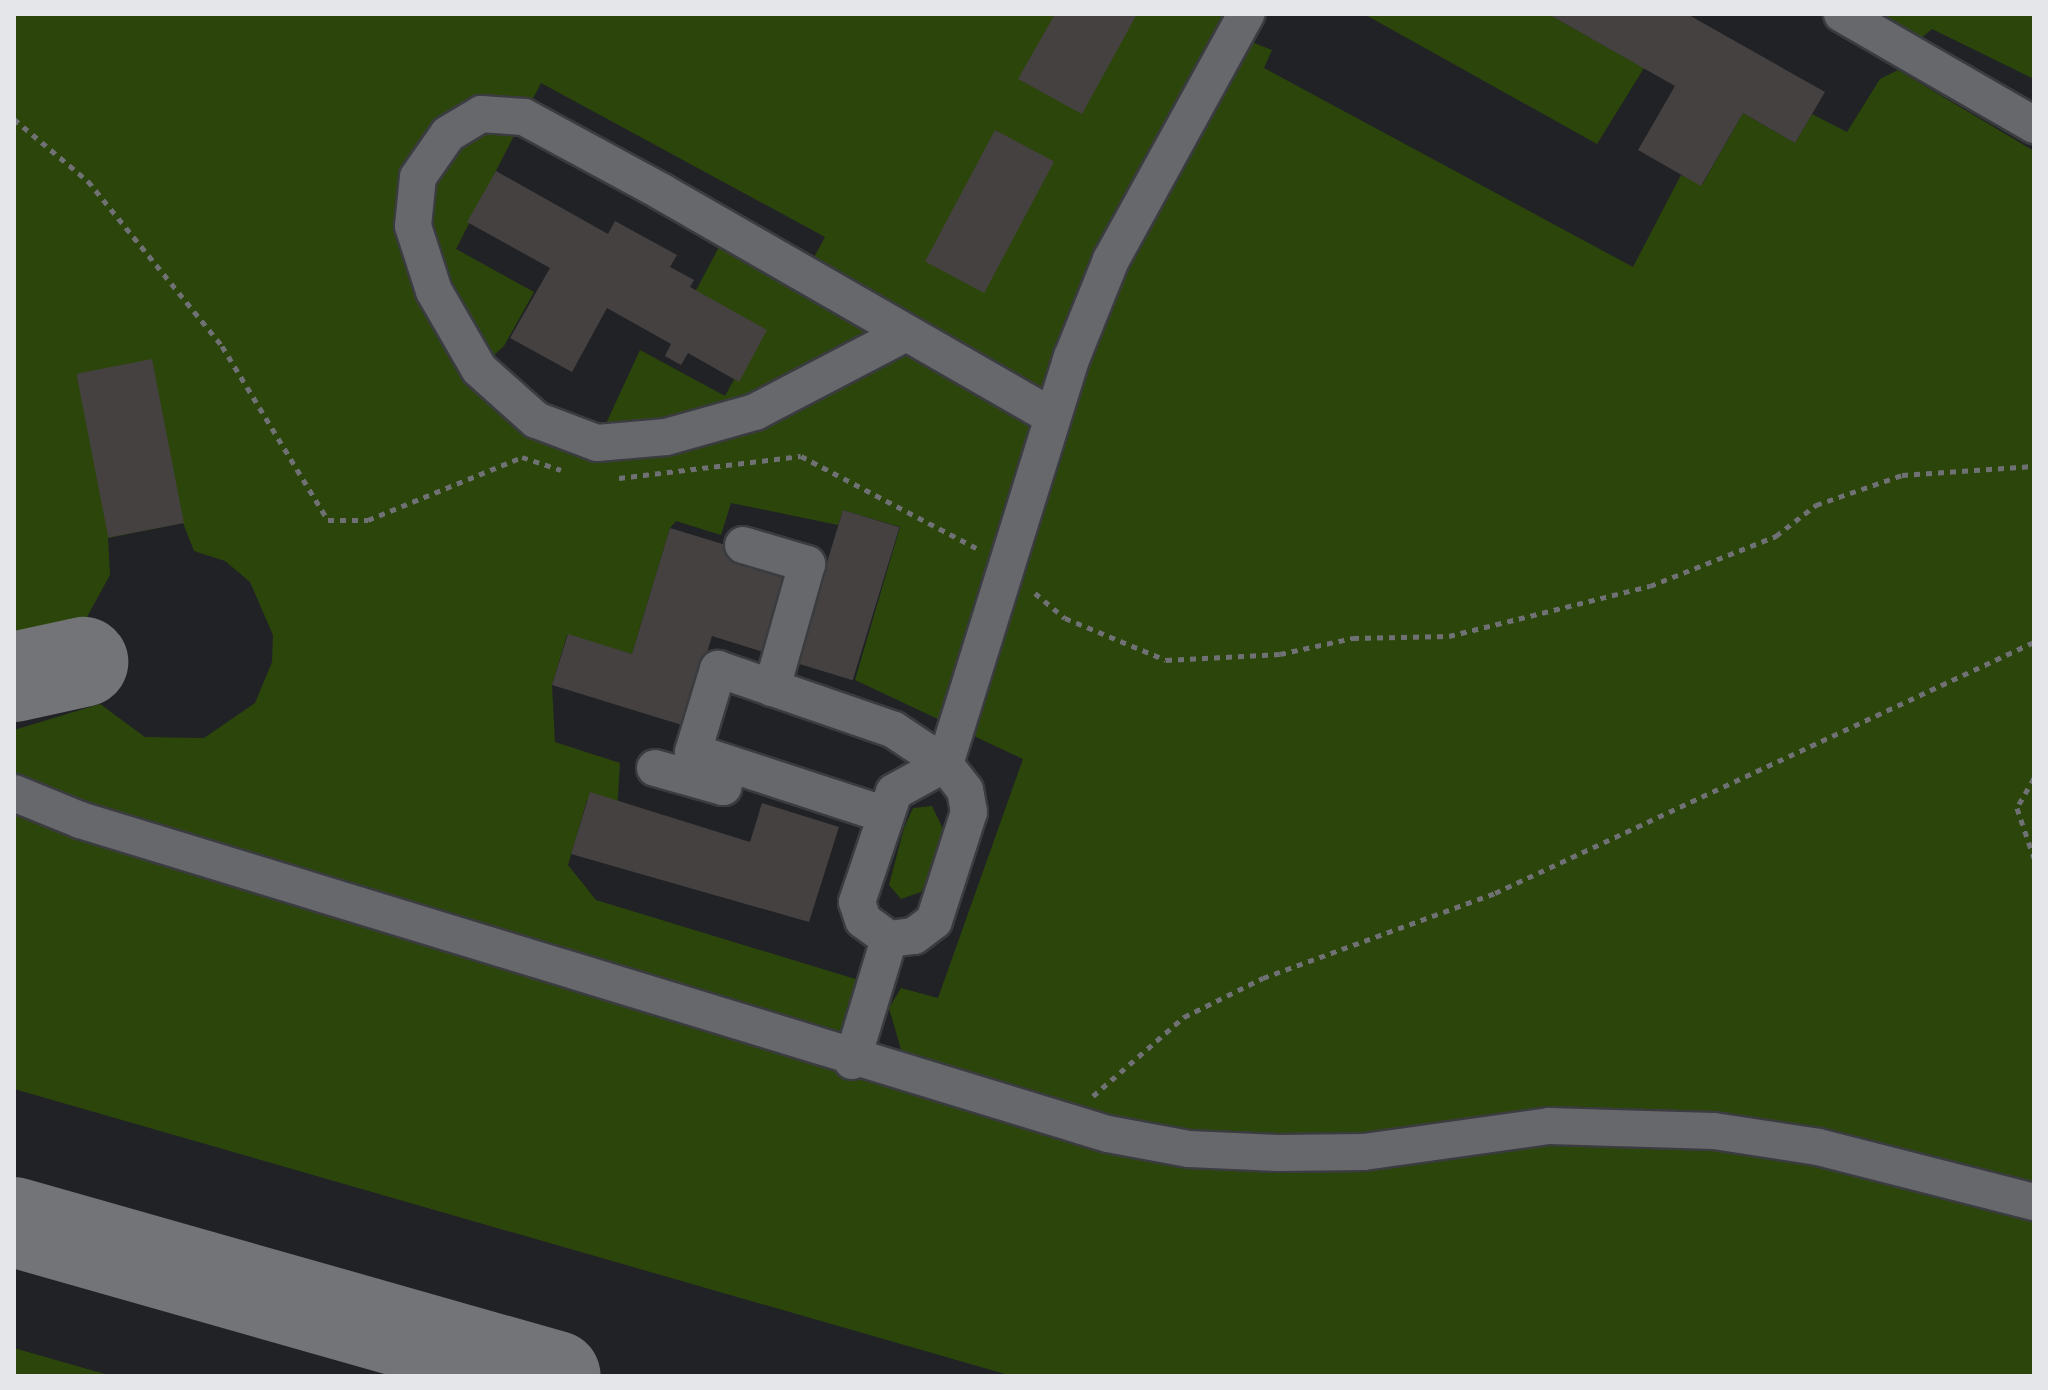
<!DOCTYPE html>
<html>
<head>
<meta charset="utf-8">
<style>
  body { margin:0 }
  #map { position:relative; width:2048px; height:1390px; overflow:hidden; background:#202226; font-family:Lato,sans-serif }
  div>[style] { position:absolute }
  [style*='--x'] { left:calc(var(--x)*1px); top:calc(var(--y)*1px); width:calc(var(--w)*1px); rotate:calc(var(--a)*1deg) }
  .green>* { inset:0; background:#2c450b }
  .taxiway>* { height:90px; margin:-45px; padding:0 45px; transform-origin:45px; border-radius:45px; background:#727478 }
  .building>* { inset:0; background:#454140; transform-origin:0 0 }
  .path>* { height:5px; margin-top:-2.5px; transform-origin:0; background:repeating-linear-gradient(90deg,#6f7174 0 6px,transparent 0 12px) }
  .roads { filter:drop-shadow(2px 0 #3a3c3f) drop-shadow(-2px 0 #3a3c3f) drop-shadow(0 2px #3a3c3f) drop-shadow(0 -2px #3a3c3f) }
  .minor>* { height:36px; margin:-18px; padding:0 18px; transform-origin:18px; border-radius:18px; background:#66686c }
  span { translate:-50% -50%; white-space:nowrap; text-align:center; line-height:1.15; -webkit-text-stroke:8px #0b0c0d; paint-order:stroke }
  .frame { position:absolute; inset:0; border:16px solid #e5e6e9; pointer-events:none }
</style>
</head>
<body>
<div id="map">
  <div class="green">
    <div style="clip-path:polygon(evenodd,14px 14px,1246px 14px,1234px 35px,1272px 50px,1264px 68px,1633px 267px,1681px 175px,1702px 185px,1743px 113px,1795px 143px,1812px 114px,1847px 132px,1880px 79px,1898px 70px,2034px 151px,2034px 1376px,1012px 1376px,14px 1089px,14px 730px,100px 704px,145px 737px,204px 738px,255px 703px,272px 662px,273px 635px,250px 582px,225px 561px,194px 551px,183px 523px,108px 538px,110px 575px,82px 626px,14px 639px,14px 14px,541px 83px,825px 237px,805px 274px,728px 230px,692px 298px,759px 334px,725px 396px,640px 350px,597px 443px,480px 368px,504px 346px,534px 292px,456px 249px,541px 83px,14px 14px,731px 503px,838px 525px,843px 510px,900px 527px,855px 680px,1023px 759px,938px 998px,901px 988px,889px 1008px,909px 1077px,852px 1060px,875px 985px,596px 900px,568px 865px,587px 800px,617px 809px,620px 763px,555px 742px,552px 685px,567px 635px,632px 654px,670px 528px,676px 521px,721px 535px,731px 503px)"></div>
    <div style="clip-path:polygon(1364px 14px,1548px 14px,1644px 68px,1597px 144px)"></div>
    <div style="clip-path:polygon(1843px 14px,2034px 14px,2034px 79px,1932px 29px,1906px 51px)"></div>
    <div style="clip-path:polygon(932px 806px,944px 831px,931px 871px,921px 892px,901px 899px,889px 885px,904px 828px,913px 808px)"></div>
    <div style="clip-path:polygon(14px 1348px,112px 1376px,14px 1376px)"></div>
  </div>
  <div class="taxiway">
    <div style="--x:14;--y:677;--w:71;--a:-12.3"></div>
    <div style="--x:14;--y:1222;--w:563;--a:15.86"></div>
  </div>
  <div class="building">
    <div style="clip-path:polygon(1055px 14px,1137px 14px,1082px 114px,1018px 79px)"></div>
    <div style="clip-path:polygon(1548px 14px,1687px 14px,1825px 92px,1795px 143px,1743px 113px,1701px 186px,1638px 150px,1675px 86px)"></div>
    <div style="left:995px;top:130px;width:67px;height:149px;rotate:28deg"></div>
    <div style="clip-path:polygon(496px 171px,608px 234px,615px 221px,677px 255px,670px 267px,694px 280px,690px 287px,767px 330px,739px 382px,688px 353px,681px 365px,665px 356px,671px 344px,607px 308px,572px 372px,510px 338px,550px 268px,467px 222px)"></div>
    <div style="left:152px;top:359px;width:167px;height:77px;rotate:79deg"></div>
    <div style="left:843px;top:510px;width:59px;height:160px;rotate:17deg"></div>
    <div style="clip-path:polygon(670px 528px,739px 549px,796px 579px,773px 655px,712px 636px,685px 726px,552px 685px,568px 634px,632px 654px)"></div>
    <div style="clip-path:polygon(590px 792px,750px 842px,762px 803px,839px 827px,809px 922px,571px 854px)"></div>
  </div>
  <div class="path">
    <div style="--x:14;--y:119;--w:97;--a:40"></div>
    <div style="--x:88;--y:181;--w:213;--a:50.9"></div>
    <div style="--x:222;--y:346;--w:204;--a:58.7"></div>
    <div style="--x:328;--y:520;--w:40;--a:0"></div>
    <div style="--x:368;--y:520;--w:166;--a:-22.2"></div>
    <div style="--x:522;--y:457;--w:41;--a:18.4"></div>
    <div style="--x:619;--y:478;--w:183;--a:-6.9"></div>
    <div style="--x:801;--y:456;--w:198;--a:27.7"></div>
    <div style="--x:1035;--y:593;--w:39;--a:40"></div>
    <div style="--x:1065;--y:618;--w:109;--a:22.6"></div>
    <div style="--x:1166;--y:660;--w:114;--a:-3"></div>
    <div style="--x:1280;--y:654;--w:75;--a:-12.4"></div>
    <div style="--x:1353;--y:638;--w:96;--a:-1.2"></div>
    <div style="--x:1449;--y:636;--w:207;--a:-14"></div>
    <div style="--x:1650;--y:586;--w:136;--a:-21.6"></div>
    <div style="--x:1776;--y:536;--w:51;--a:-37.8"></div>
    <div style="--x:1816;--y:505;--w:91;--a:-19.2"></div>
    <div style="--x:1902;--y:475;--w:132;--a:-3.9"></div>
    <div style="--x:2034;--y:778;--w:34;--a:120"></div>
    <div style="--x:2017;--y:808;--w:53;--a:71.2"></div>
    <div style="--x:1093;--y:1096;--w:121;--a:-41"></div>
    <div style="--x:1184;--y:1017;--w:88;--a:-26.3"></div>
    <div style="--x:1263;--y:978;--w:247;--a:-20.1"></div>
    <div style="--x:1495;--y:893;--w:595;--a:-24.97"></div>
  </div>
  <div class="roads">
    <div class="minor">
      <div style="--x:1842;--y:14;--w:222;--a:30"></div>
      <div style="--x:906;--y:333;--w:170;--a:152.4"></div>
      <div style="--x:755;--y:412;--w:92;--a:164.3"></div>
      <div style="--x:666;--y:437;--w:69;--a:175"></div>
      <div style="--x:597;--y:443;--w:65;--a:-159.3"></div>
      <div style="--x:536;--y:420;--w:76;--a:-138.2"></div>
      <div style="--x:479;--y:369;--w:90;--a:-120"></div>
      <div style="--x:434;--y:291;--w:68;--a:-107.9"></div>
      <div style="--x:413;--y:226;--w:49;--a:-84.2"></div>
      <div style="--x:418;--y:177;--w:52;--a:-55.1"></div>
      <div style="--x:448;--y:134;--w:39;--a:-31"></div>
      <div style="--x:481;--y:114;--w:43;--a:4"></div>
      <div style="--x:524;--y:117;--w:157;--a:28.5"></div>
      <div style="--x:662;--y:192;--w:450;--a:29.9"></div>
      <div style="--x:743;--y:545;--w:67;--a:16.5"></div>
      <div style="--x:807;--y:564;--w:129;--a:105.8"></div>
      <div style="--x:655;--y:768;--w:71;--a:15.6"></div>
      <div style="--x:723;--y:787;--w:23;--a:-75"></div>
      <div style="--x:14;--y:793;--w:71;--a:22.2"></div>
      <div style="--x:80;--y:820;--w:1075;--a:16.99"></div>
      <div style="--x:1108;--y:1134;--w:82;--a:10.5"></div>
      <div style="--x:1189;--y:1149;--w:89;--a:2.6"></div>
      <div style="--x:1278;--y:1153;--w:86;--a:-0.7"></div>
      <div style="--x:1364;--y:1152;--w:187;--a:-8"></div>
      <div style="--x:1549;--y:1126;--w:165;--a:1.7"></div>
      <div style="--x:1714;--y:1131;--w:105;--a:8.7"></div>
      <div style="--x:1818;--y:1147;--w:223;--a:14.3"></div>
      <div style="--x:886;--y:815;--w:203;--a:-161.9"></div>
      <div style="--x:693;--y:752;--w:87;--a:-73.2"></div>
      <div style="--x:718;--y:669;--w:186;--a:19.1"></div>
      <div style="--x:894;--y:730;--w:61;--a:33.7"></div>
      <div style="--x:889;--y:939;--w:32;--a:-144"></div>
      <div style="--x:863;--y:920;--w:19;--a:-108"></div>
      <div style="--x:857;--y:902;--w:116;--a:-71.4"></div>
      <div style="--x:894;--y:792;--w:58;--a:-28.8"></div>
      <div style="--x:852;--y:1061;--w:127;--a:-73.1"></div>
      <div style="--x:889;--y:939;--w:25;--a:-7"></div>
      <div style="--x:914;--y:936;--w:25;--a:-37"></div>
      <div style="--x:934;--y:921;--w:114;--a:-72.2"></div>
      <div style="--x:969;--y:812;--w:22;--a:-100"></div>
      <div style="--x:965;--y:790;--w:33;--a:-128"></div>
      <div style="--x:945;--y:764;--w:426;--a:-72.7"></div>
      <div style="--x:1072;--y:357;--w:105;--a:-68.1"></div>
      <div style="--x:1111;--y:260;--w:281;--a:-61.2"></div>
    </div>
  </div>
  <div class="frame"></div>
</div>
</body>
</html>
